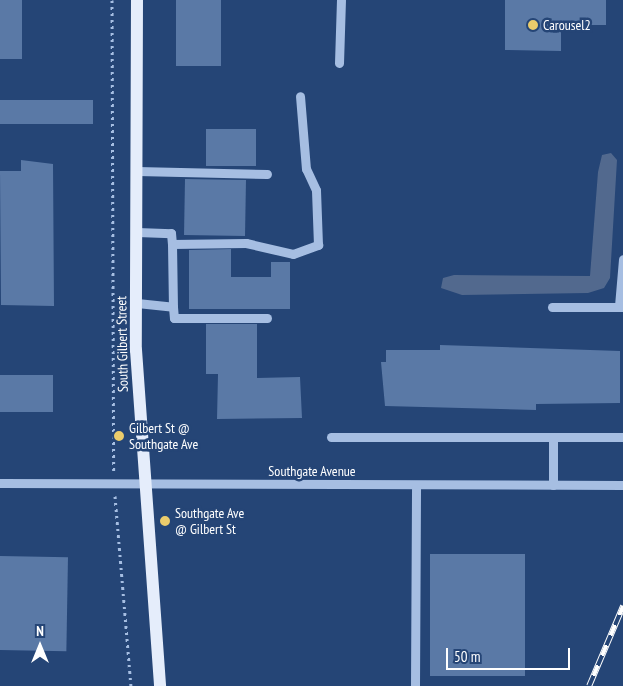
<!DOCTYPE html>
<html>
<head>
<meta charset="utf-8">
<style>
  body { margin:0 }
  #map { position:relative; width:623px; height:686px; overflow:hidden; background:#254576; font-family:"PT Sans Narrow",sans-serif }
  div>[style] { position:absolute }
  [style*='--x'] { left:calc(var(--x)*1px); top:calc(var(--y)*1px); width:calc(var(--w)*1px); rotate:calc(var(--a)*1deg) }
  .water>* { inset:0; background:#52698e }
  .building>* { inset:0; background:#5a79a6; transform-origin:0 0 }
  .path>* { height:3px; margin-top:-1.5px; transform-origin:0; background:repeating-linear-gradient(90deg,#a6bee2 0 2.5px,transparent 0 6.5px) }
  .minor>* { height:9px; margin:-4.5px; padding:0 4.5px; transform-origin:4.5px; border-radius:4.5px; background:#a6bee2 }
  .major>* { height:12px; margin:-6px; padding:0 6px; transform-origin:6px; border-radius:6px; background:#e5edfb }
  .rail>* { height:5.5px; margin-top:-2.75px; transform-origin:0; background:repeating-linear-gradient(90deg,#254576 0 11px,#fff 0 22px); box-sizing:border-box; border-block:1px solid #fff }
  .dots>* { width:14px; height:14px; translate:-50% -50%; box-sizing:border-box; border:2px solid #254576; border-radius:50% }
  span { translate:-50% -50%; white-space:nowrap; text-align:center; line-height:1.15; -webkit-text-stroke:5px #254576; paint-order:stroke }
  .poi-label { font-size:14px; color:#fff }
  .left { translate:0 -50%; text-align:left }
  .street-label { font-size:14px; color:#fff }
  .north { position:absolute; left:15px; top:621px; width:50px; height:50px; -webkit-text-stroke:4px #254576; paint-order:stroke; rotate:0deg; font-size:14px; font-weight:700; line-height:20px; text-align:center; color:#fff }
  .north::after { content:''; display:block; margin:auto; width:18px; height:22px; background:#fff; clip-path:polygon(50% 0,100% 100%,50% 72%,0 100%) }
  .scale { position:absolute; left:446px; top:648px; width:124px; height:22px; box-sizing:border-box; border:2px solid #fff; border-top:0; padding-left:6px; font-size:15px; line-height:18px; white-space:nowrap; color:#fff; -webkit-text-stroke:4px #254576; paint-order:stroke }
</style>
</head>
<body>
<div id="map">
  <div class="water">
    <div style="clip-path:polygon(611px 153px,617px 160px,610px 278px,604px 288px,588px 293px,462px 295px,441px 288px,443px 278px,454px 275px,590px 276px,598px 172px,602px 155px)"></div>
  </div>
  <div class="building">
    <div style="left:0;top:0;width:22px;height:59px"></div>
    <div style="left:176px;top:0;width:45px;height:66px"></div>
    <div style="clip-path:polygon(505px 0,606px 0,606px 25px,561px 25px,561px 51px,505px 50px)"></div>
    <div style="left:0;top:100px;width:93px;height:24px"></div>
    <div style="left:206px;top:129px;width:50px;height:37px"></div>
    <div style="clip-path:polygon(21px 160px,53px 164px,54px 306px,1px 305px,0 171px,21px 171px)"></div>
    <div style="left:185px;top:179px;width:61px;height:56px;rotate:1deg"></div>
    <div style="clip-path:polygon(231px 249px,231px 277px,271px 277px,271px 262px,290px 262px,290px 309px,189px 309px,189px 250px)"></div>
    <div style="clip-path:polygon(206px 324px,257px 324px,257px 378px,300px 377px,302px 418px,217px 419px,218px 374px,206px 374px)"></div>
    <div style="clip-path:polygon(440px 345px,620px 351px,620px 403px,536px 404px,536px 410px,385px 406px,381px 362px,386px 362px,386px 350px,440px 350px)"></div>
    <div style="left:0;top:375px;width:53px;height:37px"></div>
    <div style="left:430px;top:554px;width:95px;height:122px"></div>
    <div style="left:0;top:556px;width:68px;height:94px;rotate:1deg"></div>
  </div>
  <div class="path">
    <div style="--x:112;--y:0;--w:472;--a:89.8"></div>
    <div style="--x:115;--y:496;--w:191;--a:85.2"></div>
  </div>
  <div class="minor">
    <div style="--x:339;--y:63;--w:63;--a:-88.2"></div>
    <div style="--x:137;--y:171;--w:130;--a:1.3"></div>
    <div style="--x:137;--y:232;--w:34;--a:2"></div>
    <div style="--x:171;--y:233;--w:11;--a:85"></div>
    <div style="--x:172;--y:244;--w:74;--a:-0.8"></div>
    <div style="--x:246;--y:243;--w:48;--a:13.2"></div>
    <div style="--x:293;--y:254;--w:27;--a:-20"></div>
    <div style="--x:318;--y:245;--w:55;--a:-92.1"></div>
    <div style="--x:316;--y:190;--w:23;--a:-115"></div>
    <div style="--x:306;--y:169;--w:73;--a:-94.7"></div>
    <div style="--x:172;--y:244;--w:63;--a:89.1"></div>
    <div style="--x:137;--y:303;--w:36;--a:6"></div>
    <div style="--x:173;--y:307;--w:11;--a:85"></div>
    <div style="--x:174;--y:318;--w:93;--a:0"></div>
    <div style="--x:619;--y:306;--w:47;--a:-85.1"></div>
    <div style="--x:552;--y:307;--w:71;--a:0"></div>
    <div style="--x:331;--y:437;--w:292;--a:0"></div>
    <div style="--x:553;--y:437;--w:48;--a:90"></div>
    <div style="--x:0;--y:483;--w:623;--a:0.18"></div>
    <div style="--x:415;--y:686;--w:201;--a:-89.7"></div>
  </div>
  <div class="major">
    <div style="--x:137;--y:0;--w:350;--a:90.2"></div>
    <div style="--x:136;--y:350;--w:337;--a:85.9"></div>
  </div>
  <div class="rail">
    <div style="--x:589;--y:686;--w:87;--a:-67"></div>
  </div>
  <div class="dots">
    <div style="left:533px;top:25px;background:#ebcc6c"></div>
    <div style="left:119px;top:436px;background:#ebcc6c"></div>
    <div style="left:165px;top:521px;background:#ebcc6c"></div>
  </div>
  <div class="poi-label">
    <span class="left" style="left:543px;top:25px">Carousel2</span>
    <span class="left" style="left:129px;top:436px">Gilbert St @<br>Southgate Ave</span>
    <span class="left" style="left:175px;top:521px">Southgate Ave<br>@ Gilbert St</span>
  </div>
  <div class="street-label">
    <span style="left:122px;top:344px;rotate:-91deg">South Gilbert Street</span>
    <span style="left:312px;top:471px">Southgate Avenue</span>
  </div>
  <div class="north">N</div>
  <div class="scale">50 m</div>
</div>
</body>
</html>
